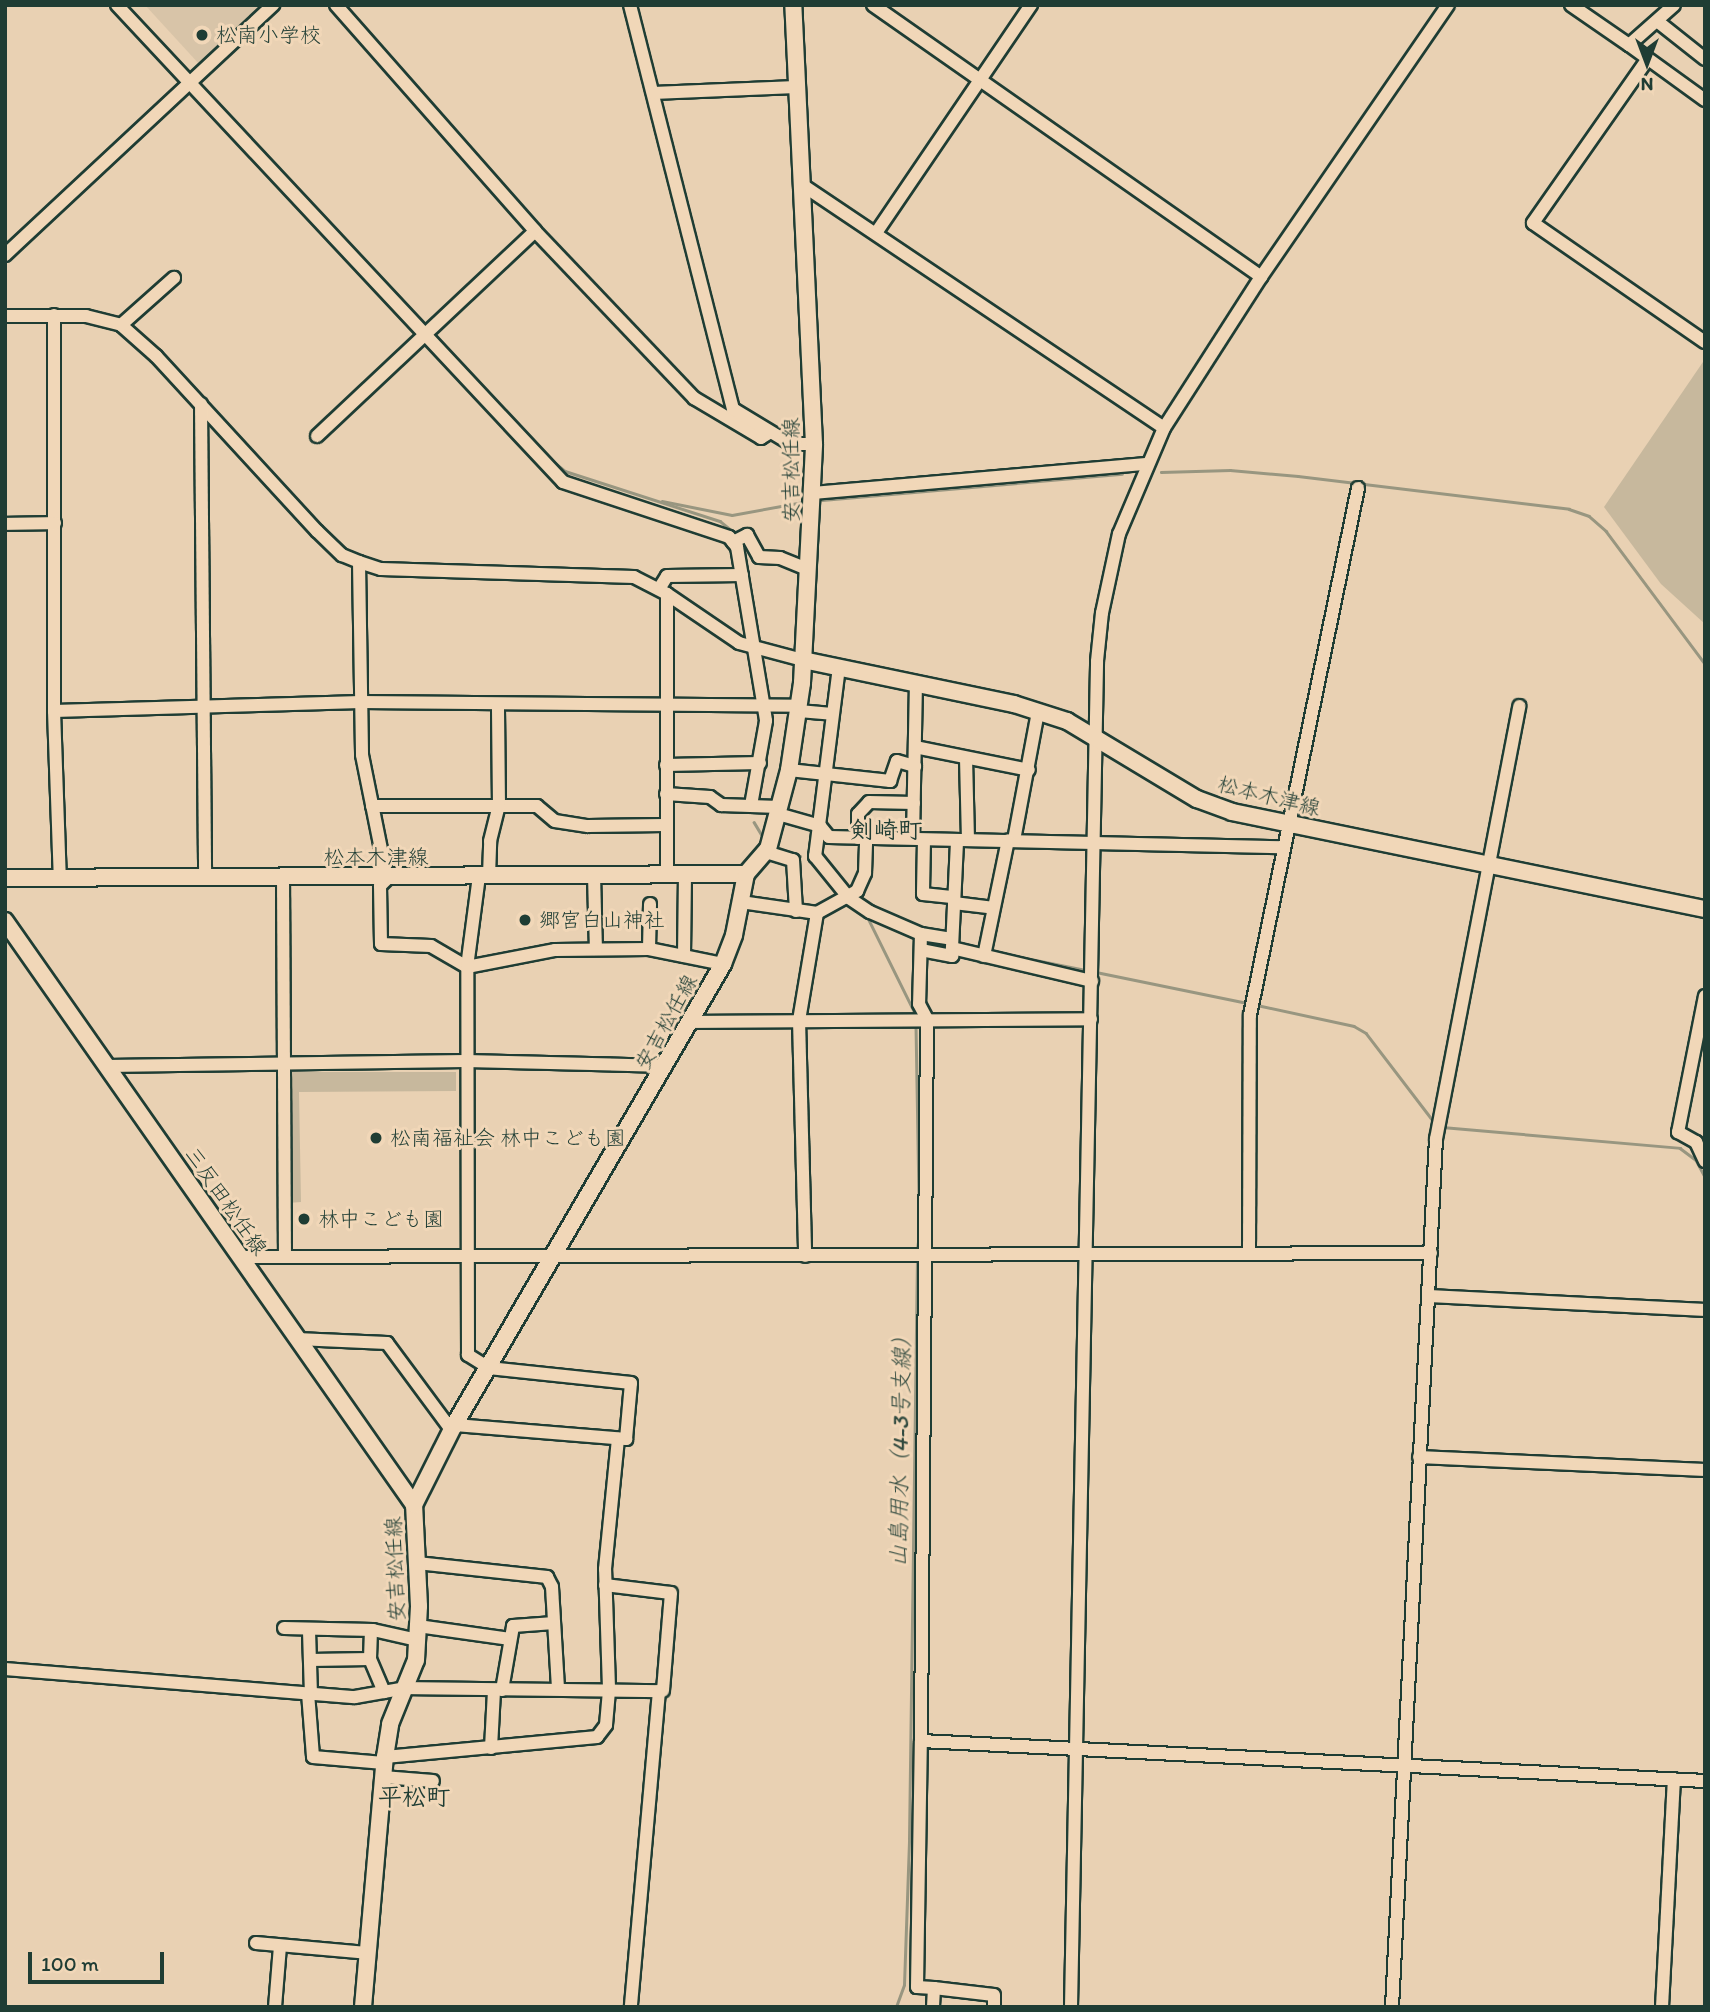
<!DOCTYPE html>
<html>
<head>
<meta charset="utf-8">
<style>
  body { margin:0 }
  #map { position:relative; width:1710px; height:2012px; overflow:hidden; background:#e9d1b3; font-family:Itim,"Klee One",sans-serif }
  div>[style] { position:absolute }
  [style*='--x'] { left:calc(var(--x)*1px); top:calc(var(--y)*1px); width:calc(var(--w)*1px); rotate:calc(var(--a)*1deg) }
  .built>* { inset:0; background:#d8c4a8 }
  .green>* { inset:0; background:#c7b89d }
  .stream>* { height:2.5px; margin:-1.25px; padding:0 1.25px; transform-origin:1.25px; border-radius:1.25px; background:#989680 }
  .roads { filter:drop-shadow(2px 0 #1f3d34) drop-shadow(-2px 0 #1f3d34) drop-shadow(0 2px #1f3d34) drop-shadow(0 -2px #1f3d34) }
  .minor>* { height:12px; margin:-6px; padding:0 6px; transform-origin:6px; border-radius:6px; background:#f1d7b8 }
  .major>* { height:16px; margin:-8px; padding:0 8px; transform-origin:8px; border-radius:8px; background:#f1d7b8 }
  .dots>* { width:19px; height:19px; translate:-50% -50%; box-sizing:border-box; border:4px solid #f1d7b8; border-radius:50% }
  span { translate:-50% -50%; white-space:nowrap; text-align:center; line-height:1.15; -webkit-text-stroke:6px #f1d7b8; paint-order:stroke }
  .poi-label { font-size:21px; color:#1f3d34 }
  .left { translate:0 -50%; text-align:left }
  .street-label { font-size:21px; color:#1f3d34 }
  .water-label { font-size:23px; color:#314a3f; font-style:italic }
  .quarter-label { font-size:24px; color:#1f3d34; font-weight:700 }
  .frame { position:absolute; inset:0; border:7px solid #1f3d34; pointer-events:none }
  .north { position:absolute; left:1612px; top:28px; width:70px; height:70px; -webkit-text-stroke:5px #f1d7b8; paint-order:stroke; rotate:180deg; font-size:19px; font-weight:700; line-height:28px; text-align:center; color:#1f3d34 }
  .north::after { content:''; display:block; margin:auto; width:24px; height:32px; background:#1f3d34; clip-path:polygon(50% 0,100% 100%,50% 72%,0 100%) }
  .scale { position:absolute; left:28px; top:1952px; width:136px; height:32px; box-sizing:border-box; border:4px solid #1f3d34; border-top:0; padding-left:9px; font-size:21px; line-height:24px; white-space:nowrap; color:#1f3d34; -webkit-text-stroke:5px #f1d7b8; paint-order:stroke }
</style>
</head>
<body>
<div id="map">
  <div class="built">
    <div style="clip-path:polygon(145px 5px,264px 5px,200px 65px)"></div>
  </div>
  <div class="green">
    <div style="clip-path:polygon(1705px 359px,1705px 624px,1661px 584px,1604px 507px)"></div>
    <div style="clip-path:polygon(287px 1072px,456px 1072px,456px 1091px,299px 1092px,301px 1202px,288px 1203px)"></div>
  </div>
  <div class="stream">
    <div style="--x:548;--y:457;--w:22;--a:39"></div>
    <div style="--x:565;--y:471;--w:163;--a:17.9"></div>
    <div style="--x:720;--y:521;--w:21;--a:39"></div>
    <div style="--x:1161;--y:472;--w:69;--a:-1.7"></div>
    <div style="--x:1230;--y:470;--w:68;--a:5"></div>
    <div style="--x:1298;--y:476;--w:273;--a:6.9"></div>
    <div style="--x:1569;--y:509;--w:21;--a:19"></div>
    <div style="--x:1589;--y:516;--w:23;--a:41"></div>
    <div style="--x:1606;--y:531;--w:166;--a:53.3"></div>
    <div style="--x:822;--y:500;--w:301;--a:-5"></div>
    <div style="--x:662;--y:501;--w:71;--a:11.3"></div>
    <div style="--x:732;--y:515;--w:72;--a:-10.4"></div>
    <div style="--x:754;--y:822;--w:17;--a:59"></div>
    <div style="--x:774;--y:846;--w:28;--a:21"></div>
    <div style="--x:868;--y:918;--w:108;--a:63.7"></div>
    <div style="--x:928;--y:944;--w:21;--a:3"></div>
    <div style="--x:1000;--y:953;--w:88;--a:11.2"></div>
    <div style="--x:1096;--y:972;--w:154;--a:11.6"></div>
    <div style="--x:1257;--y:1005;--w:99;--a:12.2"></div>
    <div style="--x:1354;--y:1026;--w:14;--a:30"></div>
    <div style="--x:1366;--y:1033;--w:112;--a:52.6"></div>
    <div style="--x:916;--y:1025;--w:179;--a:89"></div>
    <div style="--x:1442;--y:1127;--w:239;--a:5"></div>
    <div style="--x:1680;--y:1148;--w:20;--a:37"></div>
    <div style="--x:1696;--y:1160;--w:19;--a:62"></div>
    <div style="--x:917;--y:1249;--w:14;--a:-82"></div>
    <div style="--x:896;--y:2007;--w:23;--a:-70"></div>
    <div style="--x:904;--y:1985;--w:146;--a:-88"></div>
    <div style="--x:909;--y:1839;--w:580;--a:-89.21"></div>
  </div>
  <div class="roads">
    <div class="minor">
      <div style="--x:117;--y:5;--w:653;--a:46.92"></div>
      <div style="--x:563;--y:482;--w:175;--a:18.3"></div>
      <div style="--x:729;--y:537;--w:13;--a:51"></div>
      <div style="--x:737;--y:547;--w:176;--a:80.5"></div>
      <div style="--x:766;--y:721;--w:85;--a:100.1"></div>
      <div style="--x:336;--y:5;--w:301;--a:48.6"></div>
      <div style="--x:535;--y:231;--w:231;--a:46.4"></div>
      <div style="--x:694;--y:398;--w:78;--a:30.8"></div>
      <div style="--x:761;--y:438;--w:9;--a:-32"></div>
      <div style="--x:630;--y:5;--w:417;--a:75.7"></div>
      <div style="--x:733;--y:409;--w:68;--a:31.1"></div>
      <div style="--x:791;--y:444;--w:23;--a:0"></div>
      <div style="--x:873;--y:5;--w:474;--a:35"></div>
      <div style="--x:1571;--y:5;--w:70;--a:34.6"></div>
      <div style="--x:1629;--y:45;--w:60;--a:-41.6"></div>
      <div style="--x:1657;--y:21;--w:61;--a:38.4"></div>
      <div style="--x:1629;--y:45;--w:94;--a:35.9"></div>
      <div style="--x:1647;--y:60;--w:199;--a:125"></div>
      <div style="--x:1533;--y:223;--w:209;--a:34.7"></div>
      <div style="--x:653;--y:93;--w:143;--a:-2.4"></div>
      <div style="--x:801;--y:184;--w:437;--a:33.9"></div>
      <div style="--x:876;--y:233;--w:276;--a:-55.8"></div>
      <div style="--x:5;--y:255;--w:367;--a:-43"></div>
      <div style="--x:54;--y:315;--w:396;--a:90"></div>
      <div style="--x:54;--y:711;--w:168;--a:88"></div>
      <div style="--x:5;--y:316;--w:81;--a:0"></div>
      <div style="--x:86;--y:316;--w:36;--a:14"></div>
      <div style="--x:121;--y:325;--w:47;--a:41.5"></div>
      <div style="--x:156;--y:356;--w:238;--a:47.4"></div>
      <div style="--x:317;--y:531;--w:35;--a:44"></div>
      <div style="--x:342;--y:555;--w:18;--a:22"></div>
      <div style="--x:359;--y:562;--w:23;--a:18"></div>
      <div style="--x:381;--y:569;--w:253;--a:1.8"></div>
      <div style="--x:634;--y:577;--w:37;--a:27"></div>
      <div style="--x:667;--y:594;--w:87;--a:34.2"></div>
      <div style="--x:739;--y:643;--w:66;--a:14.9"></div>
      <div style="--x:121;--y:325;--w:71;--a:-41.6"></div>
      <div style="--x:201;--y:404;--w:475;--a:89.5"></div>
      <div style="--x:317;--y:436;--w:299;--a:-43.2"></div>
      <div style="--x:813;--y:493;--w:334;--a:-5"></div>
      <div style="--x:5;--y:524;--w:50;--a:-1.1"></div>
      <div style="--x:733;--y:542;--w:16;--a:-27"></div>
      <div style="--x:747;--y:535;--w:25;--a:61"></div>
      <div style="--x:759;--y:557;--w:21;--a:3"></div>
      <div style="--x:780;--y:558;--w:31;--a:22"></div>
      <div style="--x:359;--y:562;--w:193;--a:89.1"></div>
      <div style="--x:362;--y:755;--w:126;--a:78.6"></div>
      <div style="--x:387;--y:879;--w:10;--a:135"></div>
      <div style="--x:380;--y:886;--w:58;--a:89"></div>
      <div style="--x:381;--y:944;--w:50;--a:2.3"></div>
      <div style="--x:431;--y:946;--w:42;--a:30.3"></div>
      <div style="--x:467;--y:967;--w:90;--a:-10.9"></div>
      <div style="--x:555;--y:950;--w:94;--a:-0.6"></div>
      <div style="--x:649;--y:949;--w:76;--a:11.5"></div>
      <div style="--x:659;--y:589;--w:15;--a:-58"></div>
      <div style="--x:667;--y:576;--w:75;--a:-0.8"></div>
      <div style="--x:839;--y:667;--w:191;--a:97.2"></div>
      <div style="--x:815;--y:856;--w:54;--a:51"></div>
      <div style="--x:849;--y:898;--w:25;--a:34"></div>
      <div style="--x:870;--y:912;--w:56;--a:23.3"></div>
      <div style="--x:921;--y:934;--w:70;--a:91.6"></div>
      <div style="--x:919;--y:1004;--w:17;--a:62"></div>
      <div style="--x:927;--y:1019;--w:722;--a:90.48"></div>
      <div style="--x:54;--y:711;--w:307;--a:-1.7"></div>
      <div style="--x:361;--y:702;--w:439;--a:0.5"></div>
      <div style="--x:799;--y:711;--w:33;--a:5"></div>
      <div style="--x:915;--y:747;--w:116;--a:11.4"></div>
      <div style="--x:966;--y:758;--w:81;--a:88.6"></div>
      <div style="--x:666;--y:765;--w:94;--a:-1.2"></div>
      <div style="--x:789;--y:770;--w:102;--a:6.2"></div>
      <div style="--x:890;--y:781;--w:21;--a:-71"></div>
      <div style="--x:897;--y:761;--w:19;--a:16"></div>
      <div style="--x:666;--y:794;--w:44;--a:3.9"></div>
      <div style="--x:710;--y:797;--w:14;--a:36"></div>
      <div style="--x:721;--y:805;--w:58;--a:2"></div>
      <div style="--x:372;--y:806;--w:165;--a:0"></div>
      <div style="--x:537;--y:806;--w:23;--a:40"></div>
      <div style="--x:555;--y:821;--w:33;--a:9"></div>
      <div style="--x:588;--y:826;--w:77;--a:-0.7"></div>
      <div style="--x:778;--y:814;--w:44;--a:15.9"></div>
      <div style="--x:820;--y:826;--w:14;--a:51"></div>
      <div style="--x:829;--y:837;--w:455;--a:1.3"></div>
      <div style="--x:858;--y:838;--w:24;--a:-90"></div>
      <div style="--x:858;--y:814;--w:16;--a:-47"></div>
      <div style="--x:869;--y:802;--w:45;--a:1.3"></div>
      <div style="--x:913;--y:838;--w:156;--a:-88.9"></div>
      <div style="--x:924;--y:840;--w:54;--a:91.1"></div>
      <div style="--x:923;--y:894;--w:31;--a:6"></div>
      <div style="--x:1014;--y:840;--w:130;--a:-79.4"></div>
      <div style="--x:766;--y:852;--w:28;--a:17"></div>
      <div style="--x:793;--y:860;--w:51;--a:86.6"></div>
      <div style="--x:594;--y:875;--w:74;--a:88.5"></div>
      <div style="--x:667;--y:875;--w:281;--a:-90"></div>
      <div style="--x:489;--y:876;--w:35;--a:-88"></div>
      <div style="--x:490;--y:841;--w:37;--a:-76"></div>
      <div style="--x:499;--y:805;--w:101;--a:-90.6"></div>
      <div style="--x:283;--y:879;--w:376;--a:89.7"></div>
      <div style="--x:741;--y:902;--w:77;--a:8.2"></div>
      <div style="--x:817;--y:913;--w:109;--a:99.5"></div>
      <div style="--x:799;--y:1020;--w:236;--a:88.5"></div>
      <div style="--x:954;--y:903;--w:38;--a:7"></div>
      <div style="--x:817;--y:913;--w:46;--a:-28.8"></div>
      <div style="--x:857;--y:891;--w:20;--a:-66"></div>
      <div style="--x:865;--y:873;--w:35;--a:-88"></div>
      <div style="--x:921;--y:934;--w:31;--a:9"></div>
      <div style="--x:952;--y:948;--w:106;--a:-87.3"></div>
      <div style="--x:649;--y:949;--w:45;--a:-88.7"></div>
      <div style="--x:921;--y:950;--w:32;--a:11"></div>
      <div style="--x:952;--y:956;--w:8;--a:-90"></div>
      <div style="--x:952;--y:948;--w:144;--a:13.3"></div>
      <div style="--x:684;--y:956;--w:82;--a:-89.3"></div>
      <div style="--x:984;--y:956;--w:118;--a:-78.3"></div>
      <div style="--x:1705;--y:996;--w:139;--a:101.2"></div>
      <div style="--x:1678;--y:1132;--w:21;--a:29"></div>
      <div style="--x:1696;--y:1142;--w:21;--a:65"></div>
      <div style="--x:691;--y:1022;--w:400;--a:-0.4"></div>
      <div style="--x:107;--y:1066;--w:359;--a:-0.8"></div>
      <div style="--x:466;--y:1061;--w:200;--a:1.4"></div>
      <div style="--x:1249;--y:1252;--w:237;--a:-89.8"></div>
      <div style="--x:1250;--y:1015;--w:538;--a:-78.42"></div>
      <div style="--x:240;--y:1257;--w:1191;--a:-0.19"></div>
      <div style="--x:1430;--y:1296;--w:275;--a:2.9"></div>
      <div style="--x:297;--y:1339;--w:90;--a:2.5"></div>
      <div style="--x:387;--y:1343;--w:109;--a:53.5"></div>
      <div style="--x:455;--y:1425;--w:172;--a:4.7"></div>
      <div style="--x:626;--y:1439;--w:56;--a:-84.9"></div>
      <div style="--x:631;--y:1383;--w:143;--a:-174"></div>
      <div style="--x:489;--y:1368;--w:25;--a:-148"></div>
      <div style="--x:468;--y:1355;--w:388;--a:-90.1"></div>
      <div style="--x:467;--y:967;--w:92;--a:-82.5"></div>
      <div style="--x:1419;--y:1457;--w:286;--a:2.6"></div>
      <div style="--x:417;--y:1563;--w:131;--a:6.1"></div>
      <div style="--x:547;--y:1577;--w:11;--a:63"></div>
      <div style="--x:552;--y:1587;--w:102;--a:86.6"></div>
      <div style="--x:605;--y:1585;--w:66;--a:6.9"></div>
      <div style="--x:671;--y:1593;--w:98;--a:94.7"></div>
      <div style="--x:418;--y:1626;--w:93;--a:8"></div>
      <div style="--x:284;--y:1628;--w:89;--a:1.3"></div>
      <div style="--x:373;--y:1630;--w:45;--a:12.8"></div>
      <div style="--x:371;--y:1630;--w:29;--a:92"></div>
      <div style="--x:370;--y:1659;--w:36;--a:67"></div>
      <div style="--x:309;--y:1631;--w:62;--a:88.2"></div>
      <div style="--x:310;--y:1660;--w:60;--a:-1"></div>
      <div style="--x:5;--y:1669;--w:351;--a:4.6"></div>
      <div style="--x:355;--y:1697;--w:52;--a:-10"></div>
      <div style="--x:406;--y:1688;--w:253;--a:0.7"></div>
      <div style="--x:659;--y:1691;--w:317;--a:95.1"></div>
      <div style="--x:502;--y:1690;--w:65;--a:-80.2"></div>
      <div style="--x:513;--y:1626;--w:41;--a:-4.2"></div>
      <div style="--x:308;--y:1693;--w:64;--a:85.5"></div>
      <div style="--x:313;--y:1757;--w:71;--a:4.8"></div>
      <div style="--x:491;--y:1748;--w:58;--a:-87"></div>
      <div style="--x:385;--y:1757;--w:213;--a:-5.4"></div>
      <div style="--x:597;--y:1737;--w:15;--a:-53"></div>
      <div style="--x:606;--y:1725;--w:37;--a:-85"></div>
      <div style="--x:609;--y:1688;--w:119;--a:-91.9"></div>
      <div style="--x:605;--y:1569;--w:131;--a:-84.3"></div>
      <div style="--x:383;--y:1777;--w:50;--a:4.6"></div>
      <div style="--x:256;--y:1943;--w:111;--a:5.1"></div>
      <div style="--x:934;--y:1988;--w:17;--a:-177"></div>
      <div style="--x:917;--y:1987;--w:246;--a:-89.1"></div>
      <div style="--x:921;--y:1741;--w:785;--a:2.92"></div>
      <div style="--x:275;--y:2007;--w:61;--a:-85.3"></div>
      <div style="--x:933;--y:2007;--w:19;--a:-87"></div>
      <div style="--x:934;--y:1988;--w:60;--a:6.7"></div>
      <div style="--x:994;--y:1995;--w:12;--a:90"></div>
      <div style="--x:1071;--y:2007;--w:1346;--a:-88.89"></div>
      <div style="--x:1097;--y:661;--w:48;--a:-84.1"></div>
      <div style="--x:1102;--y:613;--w:81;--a:-77.9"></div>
      <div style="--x:1119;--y:534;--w:115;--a:-67"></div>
      <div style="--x:1164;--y:428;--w:179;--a:-57.3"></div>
      <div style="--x:1261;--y:277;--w:330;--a:-55.5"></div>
      <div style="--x:1392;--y:2007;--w:869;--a:-87.1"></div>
      <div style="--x:1436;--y:1139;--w:441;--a:-79.1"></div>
      <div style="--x:1662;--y:2007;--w:228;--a:-87"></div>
    </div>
    <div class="major">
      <div style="--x:803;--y:660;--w:216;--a:11.8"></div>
      <div style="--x:1014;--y:704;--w:56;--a:17.8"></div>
      <div style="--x:1067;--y:721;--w:152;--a:31"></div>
      <div style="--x:1197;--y:799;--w:37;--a:20"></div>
      <div style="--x:1232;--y:812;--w:483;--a:11.6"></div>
      <div style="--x:5;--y:878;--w:741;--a:-0.31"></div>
      <div style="--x:5;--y:921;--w:713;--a:54.99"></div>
      <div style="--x:363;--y:2007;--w:251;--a:-85"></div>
      <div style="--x:385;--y:1757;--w:33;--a:-81"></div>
      <div style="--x:390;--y:1724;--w:69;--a:-67.9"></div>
      <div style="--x:416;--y:1660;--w:54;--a:-86.8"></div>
      <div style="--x:419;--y:1606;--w:101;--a:-92.8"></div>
      <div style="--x:414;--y:1505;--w:87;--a:-63.4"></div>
      <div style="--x:453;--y:1427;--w:536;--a:-59.75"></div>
      <div style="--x:723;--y:964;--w:31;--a:-69"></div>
      <div style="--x:734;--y:935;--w:62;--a:-78.9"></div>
      <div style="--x:746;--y:874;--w:33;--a:-49"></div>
      <div style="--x:768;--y:849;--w:82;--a:-75.1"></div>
      <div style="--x:789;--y:770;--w:88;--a:-81.5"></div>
      <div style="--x:802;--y:683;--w:239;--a:-87.1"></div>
      <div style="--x:814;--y:444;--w:440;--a:-92.7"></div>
    </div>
  </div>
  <div class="dots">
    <div style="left:202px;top:35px;background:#1f3d34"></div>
    <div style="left:525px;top:920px;background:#1f3d34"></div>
    <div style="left:376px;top:1138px;background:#1f3d34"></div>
    <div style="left:304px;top:1219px;background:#1f3d34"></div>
  </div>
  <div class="poi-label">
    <span class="left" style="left:216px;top:35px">松南小学校</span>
    <span class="left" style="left:539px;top:920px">郷宮白山神社</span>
    <span class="left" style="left:390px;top:1138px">松南福祉会 林中こども園</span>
    <span class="left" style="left:318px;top:1219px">林中こども園</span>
  </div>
  <div class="street-label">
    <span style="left:791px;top:470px;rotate:-90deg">安吉松任線</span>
    <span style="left:1269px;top:796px;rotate:14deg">松本木津線</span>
    <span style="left:376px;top:857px">松本木津線</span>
    <span style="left:666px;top:1022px;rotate:-61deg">安吉松任線</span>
    <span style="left:226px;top:1201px;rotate:55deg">三反田松任線</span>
    <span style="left:395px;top:1569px;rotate:-92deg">安吉松任線</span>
  </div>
  <div class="water-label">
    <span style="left:900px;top:1446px;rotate:-89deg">山島用水（4-3号支線）</span>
  </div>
  <div class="quarter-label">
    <span style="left:886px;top:830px">剣崎町</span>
    <span style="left:414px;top:1797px">平松町</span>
  </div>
  <div class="frame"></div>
  <div class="north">N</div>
  <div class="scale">100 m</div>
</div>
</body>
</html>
